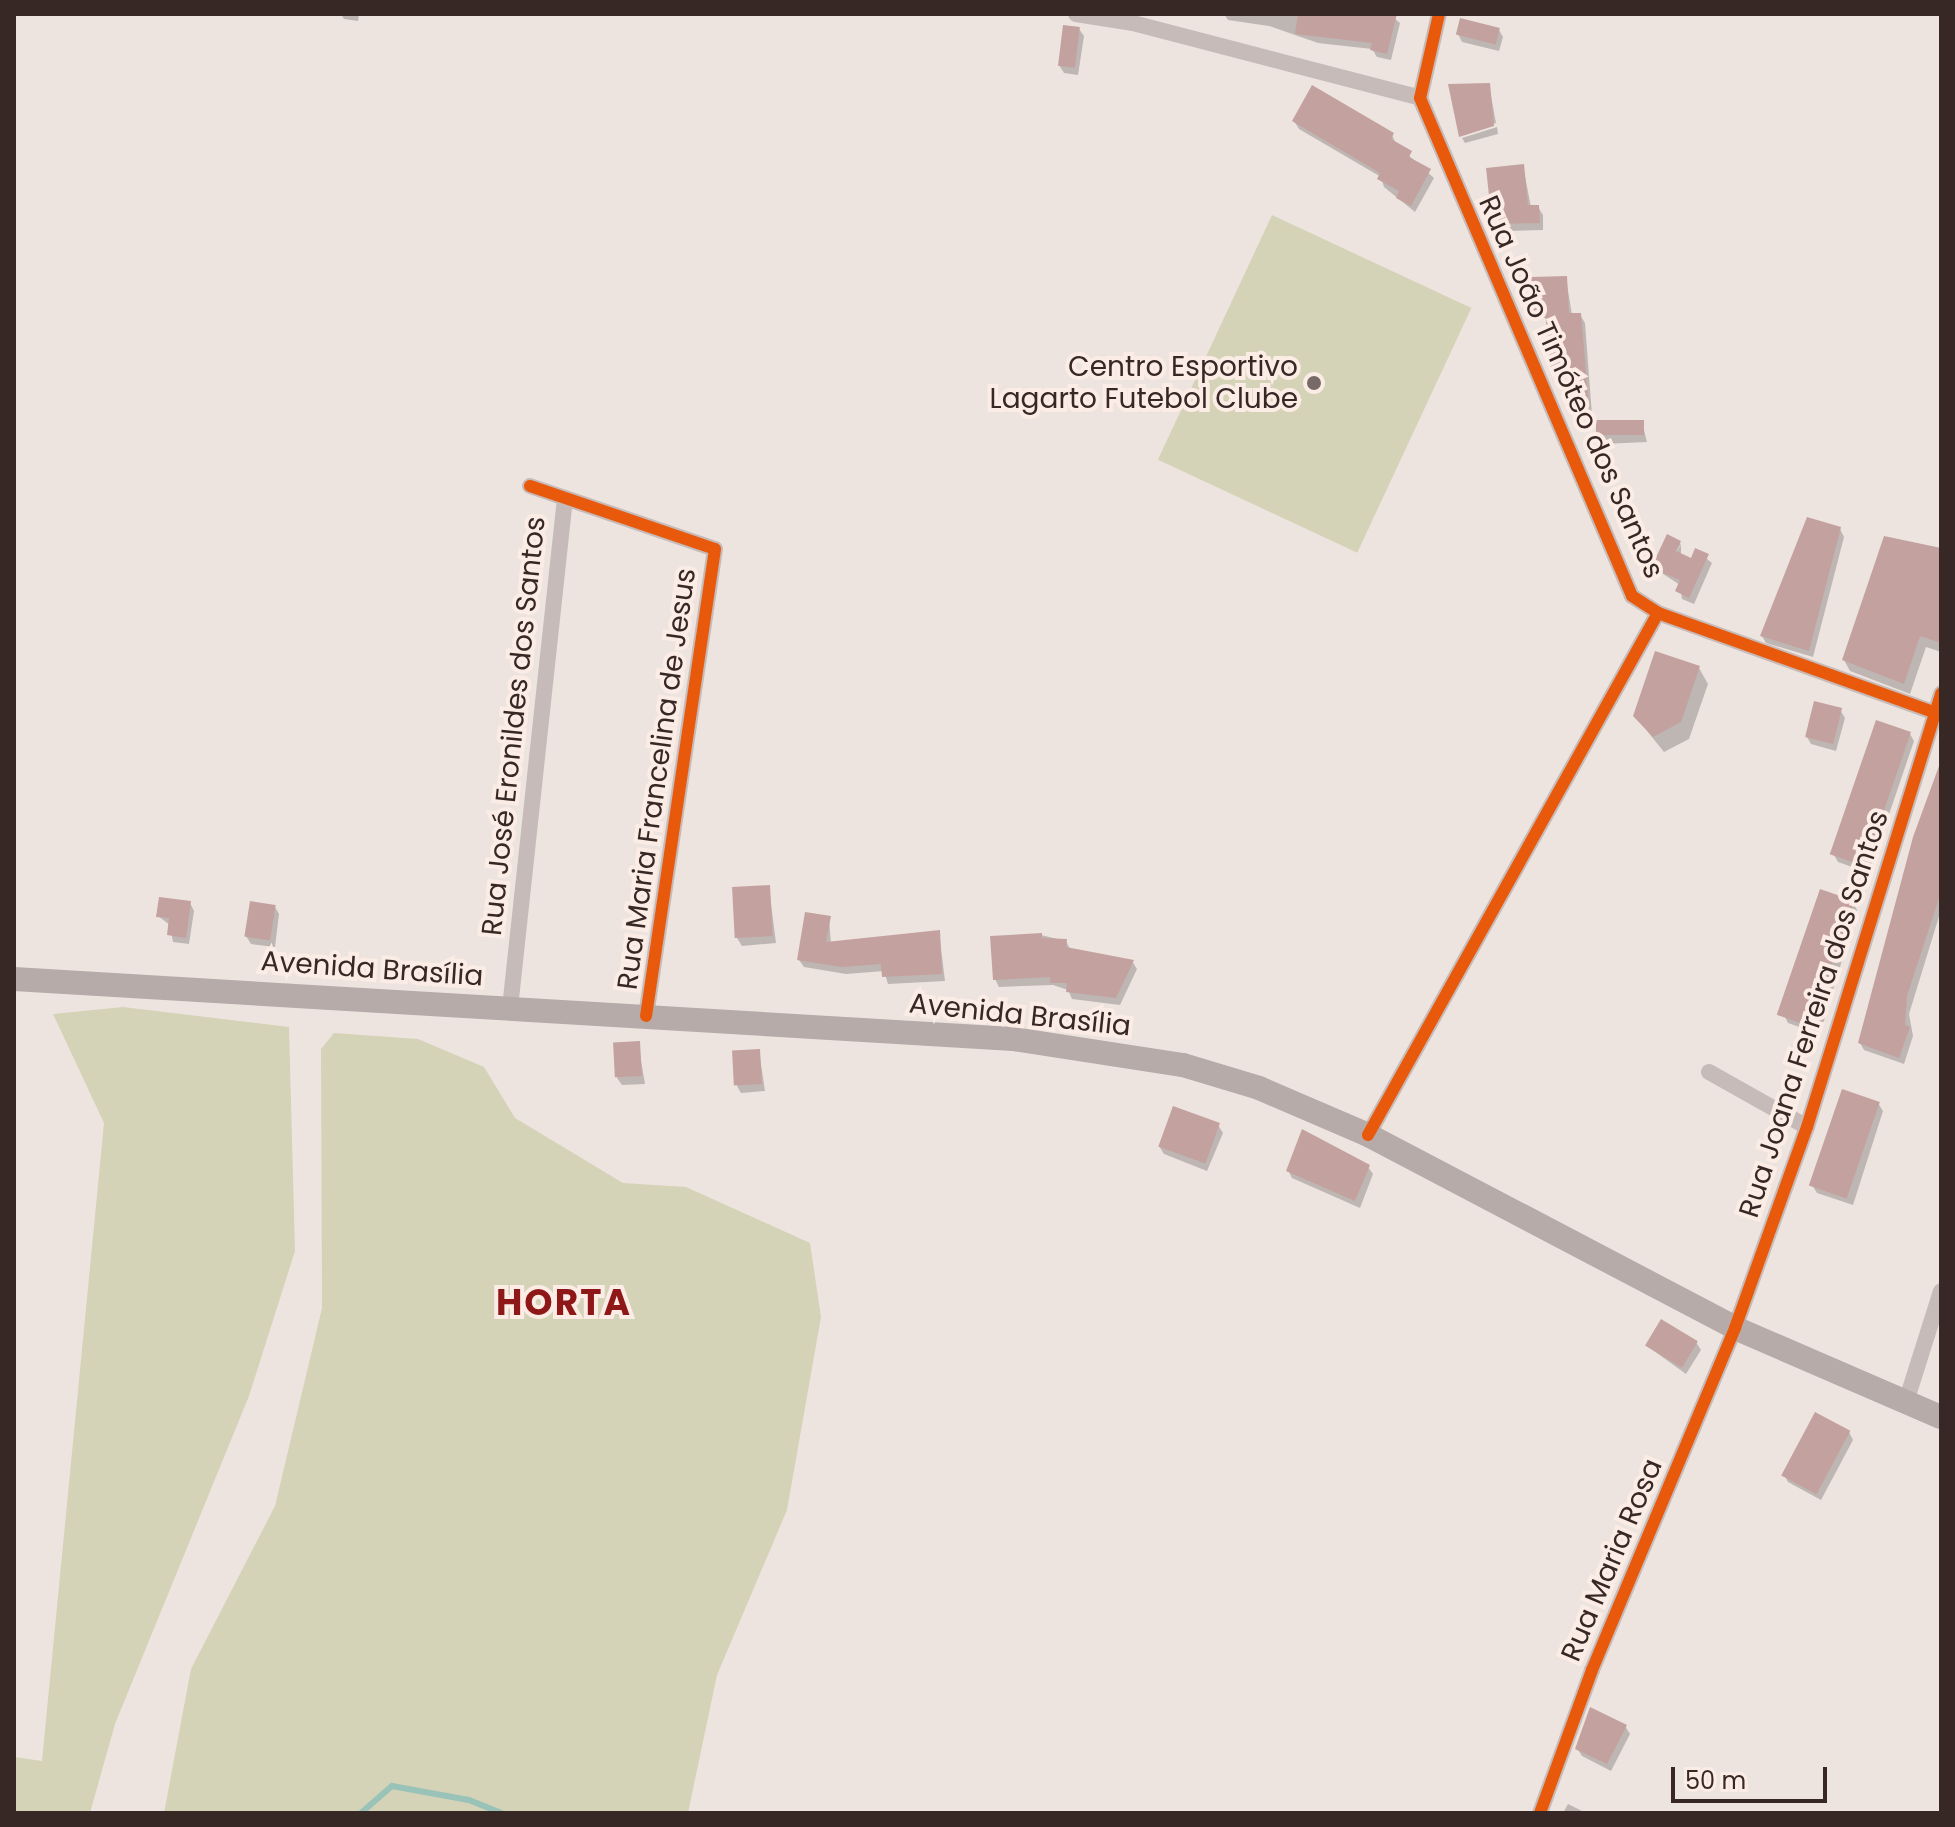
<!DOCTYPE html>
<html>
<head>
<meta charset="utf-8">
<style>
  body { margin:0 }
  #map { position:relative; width:1955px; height:1827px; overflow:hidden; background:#eee4df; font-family:Poppins,sans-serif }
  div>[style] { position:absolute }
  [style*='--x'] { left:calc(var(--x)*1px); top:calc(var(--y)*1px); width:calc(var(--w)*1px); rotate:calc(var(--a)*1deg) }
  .green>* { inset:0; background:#d4d2b7; transform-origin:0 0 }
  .shadow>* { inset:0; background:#0003 }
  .stream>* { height:6px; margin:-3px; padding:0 3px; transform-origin:3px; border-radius:3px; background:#99c2b8 }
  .building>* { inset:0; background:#c3a19f; transform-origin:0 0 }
  .street>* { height:16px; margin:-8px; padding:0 8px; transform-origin:8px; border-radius:8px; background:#c6bbb8 }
  .secondary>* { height:24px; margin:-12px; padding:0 12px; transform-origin:12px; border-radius:12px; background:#b7aba9 }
  .cycleway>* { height:12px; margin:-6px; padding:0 6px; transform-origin:6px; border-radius:6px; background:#e8590c }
  .dots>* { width:22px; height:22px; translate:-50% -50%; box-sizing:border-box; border:4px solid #fbece5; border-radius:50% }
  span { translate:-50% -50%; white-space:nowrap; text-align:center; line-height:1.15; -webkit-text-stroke:8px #fbece5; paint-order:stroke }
  .poi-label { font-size:28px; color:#372826 }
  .right { translate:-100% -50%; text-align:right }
  .street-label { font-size:28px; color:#372826 }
  .district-label { font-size:36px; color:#8e1817; font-weight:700; letter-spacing:2px }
  .frame { position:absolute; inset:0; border:16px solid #372826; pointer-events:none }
  .scale { position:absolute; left:1671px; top:1767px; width:156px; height:36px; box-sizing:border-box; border:4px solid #372826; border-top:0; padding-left:10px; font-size:24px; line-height:28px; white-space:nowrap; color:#372826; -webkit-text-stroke:6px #fbece5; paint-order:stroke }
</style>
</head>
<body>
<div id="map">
  <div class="green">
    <div style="left:1272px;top:215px;width:220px;height:270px;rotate:25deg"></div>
    <div style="clip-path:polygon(123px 1007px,289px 1027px,295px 1251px,249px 1396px,115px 1724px,90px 1813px,14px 1813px,14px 1757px,42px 1761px,104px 1123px,53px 1014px)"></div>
    <div style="clip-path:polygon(334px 1033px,418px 1039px,484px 1067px,515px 1118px,623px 1183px,686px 1187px,810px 1243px,821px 1317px,787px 1510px,717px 1675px,688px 1813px,164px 1813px,191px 1669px,275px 1506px,322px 1308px,321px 1049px)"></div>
  </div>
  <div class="shadow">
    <div style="clip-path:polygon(341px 14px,359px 14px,358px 21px,344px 19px)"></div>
    <div style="clip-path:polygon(1224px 14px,1389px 14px,1400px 23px,1391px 60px,1377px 57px,1372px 49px,1318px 43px,1269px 26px,1228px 20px)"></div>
    <div style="clip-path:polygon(1079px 29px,1084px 36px,1078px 75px,1064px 73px,1059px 65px)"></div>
    <div style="clip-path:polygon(1499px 30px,1503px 37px,1499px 51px,1462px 42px,1458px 34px)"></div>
    <div style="clip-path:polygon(1489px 85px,1496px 123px,1460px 134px)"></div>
    <div style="clip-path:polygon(1294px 121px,1392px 135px,1396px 144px,1434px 178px,1415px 212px,1384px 187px,1381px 177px,1299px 129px)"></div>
    <div style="clip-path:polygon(1497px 127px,1498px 134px,1465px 143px,1462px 138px)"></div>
    <div style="clip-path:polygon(1523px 166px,1531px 207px,1538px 207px,1543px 215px,1543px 230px,1505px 231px,1500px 212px,1492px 205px)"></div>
    <div style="clip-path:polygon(1566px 278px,1572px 315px,1580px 315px,1585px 323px,1592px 415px,1578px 415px,1574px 408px,1573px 377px,1557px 378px,1547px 318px,1537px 318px,1533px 311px)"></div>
    <div style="clip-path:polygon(1642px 422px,1647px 442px,1603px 444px,1599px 436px)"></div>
    <div style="clip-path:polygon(1840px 529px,1844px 537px,1813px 657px,1766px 643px,1762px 636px)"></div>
    <div style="clip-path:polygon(1668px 537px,1681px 544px,1670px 560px,1681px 545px,1681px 556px,1692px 561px,1696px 550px,1712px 563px,1694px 604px,1682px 599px,1680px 585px,1654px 568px)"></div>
    <div style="clip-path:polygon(1941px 550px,1941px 652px,1926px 647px,1910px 694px,1850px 671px,1844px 660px)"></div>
    <div style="clip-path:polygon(1699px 668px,1708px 684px,1689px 739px,1664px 752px,1635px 716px)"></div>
    <div style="clip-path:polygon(1840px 710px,1845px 718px,1836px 751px,1811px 744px,1807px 737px)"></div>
    <div style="clip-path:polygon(1910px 734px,1914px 741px,1869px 873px,1838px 862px,1834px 855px)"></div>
    <div style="clip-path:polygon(1930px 796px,1941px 800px,1941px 910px,1909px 1014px,1913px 1036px,1904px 1064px,1864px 1050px,1860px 1043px)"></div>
    <div style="clip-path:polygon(769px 888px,776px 943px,742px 946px,737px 938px)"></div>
    <div style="clip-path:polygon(190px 903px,194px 911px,189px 944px,173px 942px,170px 925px,158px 916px)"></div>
    <div style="clip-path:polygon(1853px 903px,1857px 910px,1820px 1034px,1788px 1023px,1784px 1015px)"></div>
    <div style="clip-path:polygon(275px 907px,279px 914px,275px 947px,251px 944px,246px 936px)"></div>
    <div style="clip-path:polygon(829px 918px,831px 944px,939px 932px,945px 981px,888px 984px,884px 971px,846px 974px,804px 967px,799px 960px)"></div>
    <div style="clip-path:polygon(1041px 935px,1066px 941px,1070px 949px,1132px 961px,1137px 969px,1120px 1005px,1072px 999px,1068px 990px,1053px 985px,999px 987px,995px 979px)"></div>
    <div style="clip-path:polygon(638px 1043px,645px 1084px,622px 1085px,617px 1078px)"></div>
    <div style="clip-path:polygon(759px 1051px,765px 1091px,741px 1093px,737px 1086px)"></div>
    <div style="clip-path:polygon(1878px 1103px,1883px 1111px,1853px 1205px,1817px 1193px,1812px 1185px)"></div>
    <div style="clip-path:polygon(1218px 1125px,1223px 1133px,1207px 1171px,1164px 1154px,1159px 1146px)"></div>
    <div style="clip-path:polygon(1303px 1132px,1368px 1167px,1373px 1174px,1360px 1208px,1292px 1178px,1288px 1170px)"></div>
    <div style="clip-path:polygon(1696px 1342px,1701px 1350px,1686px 1374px,1647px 1346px)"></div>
    <div style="clip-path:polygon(1849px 1432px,1853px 1440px,1821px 1500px,1788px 1482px,1784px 1474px)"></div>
    <div style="clip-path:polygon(1625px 1726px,1630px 1734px,1611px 1771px,1582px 1756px,1577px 1748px)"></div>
    <div style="clip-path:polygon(1568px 1804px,1586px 1813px,1563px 1813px)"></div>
  </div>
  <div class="stream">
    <div style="--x:361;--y:1813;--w:41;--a:-41.1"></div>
    <div style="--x:392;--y:1786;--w:78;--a:10.3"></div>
    <div style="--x:469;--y:1800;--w:35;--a:22"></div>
  </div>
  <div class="building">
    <div style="clip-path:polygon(1298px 14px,1397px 14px,1387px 54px,1370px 50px,1372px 43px,1295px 34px)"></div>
    <div style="left:1460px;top:18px;width:41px;height:17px;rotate:14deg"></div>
    <div style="left:1063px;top:25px;width:17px;height:41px;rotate:7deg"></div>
    <div style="clip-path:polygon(1490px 83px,1494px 126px,1459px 137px,1448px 84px)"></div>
    <div style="clip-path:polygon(1312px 85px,1394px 133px,1391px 139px,1412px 151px,1409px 157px,1431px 169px,1411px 206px,1396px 198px,1399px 191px,1377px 179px,1380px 173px,1292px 121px)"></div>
    <div style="clip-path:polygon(1524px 164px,1528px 205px,1539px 205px,1540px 223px,1499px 224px,1498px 204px,1490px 205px,1486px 168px)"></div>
    <div style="clip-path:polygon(1567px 276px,1569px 313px,1581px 313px,1589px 408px,1572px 408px,1571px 370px,1551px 371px,1545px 311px,1531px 311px,1531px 277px)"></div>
    <div style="left:1644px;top:420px;width:15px;height:48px;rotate:90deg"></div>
    <div style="clip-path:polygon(1807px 517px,1841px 527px,1809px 651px,1760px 636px)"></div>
    <div style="clip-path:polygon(1667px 534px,1681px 541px,1676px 551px,1691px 558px,1695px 548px,1709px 554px,1689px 598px,1675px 591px,1680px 580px,1651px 568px)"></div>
    <div style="clip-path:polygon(1884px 536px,1941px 548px,1941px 643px,1920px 636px,1904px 684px,1842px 660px)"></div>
    <div style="clip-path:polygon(1655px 651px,1700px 666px,1681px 722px,1653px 737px,1633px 716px)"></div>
    <div style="left:1814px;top:701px;width:29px;height:37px;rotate:14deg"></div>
    <div style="left:1876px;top:720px;width:37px;height:142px;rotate:19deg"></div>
    <div style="clip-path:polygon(1939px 766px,1941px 892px,1907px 996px,1905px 1025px,1910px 1027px,1899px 1058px,1858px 1043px,1913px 837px)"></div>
    <div style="left:770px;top:885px;width:51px;height:38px;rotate:87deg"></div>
    <div style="left:1820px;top:889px;width:36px;height:133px;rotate:19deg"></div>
    <div style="clip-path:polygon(159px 897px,191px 901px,186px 938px,167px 935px,169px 918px,156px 917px)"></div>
    <div style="left:250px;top:901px;width:26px;height:36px;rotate:9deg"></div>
    <div style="clip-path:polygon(805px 912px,831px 916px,826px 942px,940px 930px,942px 974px,882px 977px,881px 964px,841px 967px,797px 960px)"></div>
    <div style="clip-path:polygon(1042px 933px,1042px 938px,1067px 939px,1066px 947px,1134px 960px,1116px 998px,1066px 992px,1067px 983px,1050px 983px,1050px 977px,993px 980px,990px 936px)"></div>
    <div style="left:640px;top:1041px;width:35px;height:27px;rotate:87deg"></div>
    <div style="left:760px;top:1049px;width:35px;height:28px;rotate:87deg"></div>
    <div style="left:1842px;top:1089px;width:40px;height:102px;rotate:19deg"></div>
    <div style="left:1173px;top:1106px;width:50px;height:43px;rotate:20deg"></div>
    <div style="clip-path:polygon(1302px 1129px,1370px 1165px,1355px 1201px,1286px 1171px)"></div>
    <div style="left:1661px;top:1319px;width:43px;height:31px;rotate:31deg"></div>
    <div style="left:1815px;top:1412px;width:40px;height:72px;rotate:28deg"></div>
    <div style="clip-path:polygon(1590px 1707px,1627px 1725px,1607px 1764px,1575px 1749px)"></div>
  </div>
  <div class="street">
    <div style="--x:1076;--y:14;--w:58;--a:9"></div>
    <div style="--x:1133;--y:23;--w:297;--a:14.6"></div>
    <div style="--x:1439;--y:14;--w:86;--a:102.7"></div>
    <div style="--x:1420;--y:98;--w:541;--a:66.94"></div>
    <div style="--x:1632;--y:596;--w:31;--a:33"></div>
    <div style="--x:1658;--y:613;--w:301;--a:19.8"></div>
    <div style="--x:530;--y:486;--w:195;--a:18.8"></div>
    <div style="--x:715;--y:549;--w:472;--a:98.4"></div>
    <div style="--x:510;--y:1008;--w:513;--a:-83.84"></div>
    <div style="--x:1709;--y:1072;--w:112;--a:29.3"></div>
    <div style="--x:1368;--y:1135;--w:597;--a:-60.95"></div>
    <div style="--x:1906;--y:1402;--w:116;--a:-72.5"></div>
    <div style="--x:1540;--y:1813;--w:152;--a:-70"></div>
    <div style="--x:1592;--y:1670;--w:371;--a:-67.3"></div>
    <div style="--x:1735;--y:1328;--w:214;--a:-70.3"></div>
    <div style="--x:1807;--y:1127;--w:454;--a:-72.8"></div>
  </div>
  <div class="secondary">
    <div style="--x:14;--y:979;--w:1001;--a:3.44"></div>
    <div style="--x:1013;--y:1039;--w:172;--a:8.7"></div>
    <div style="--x:1183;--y:1065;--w:79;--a:16.8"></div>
    <div style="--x:1259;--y:1088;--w:119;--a:23.3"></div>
    <div style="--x:1368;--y:1135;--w:415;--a:27.7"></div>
    <div style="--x:1735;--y:1328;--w:224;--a:23.4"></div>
  </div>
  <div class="cycleway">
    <div style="--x:1439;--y:14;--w:86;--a:102.7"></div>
    <div style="--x:1420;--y:98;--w:541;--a:66.94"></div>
    <div style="--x:1632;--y:596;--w:31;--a:33"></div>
    <div style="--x:1658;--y:613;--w:301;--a:19.8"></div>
    <div style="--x:530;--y:486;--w:195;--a:18.8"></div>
    <div style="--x:715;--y:549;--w:472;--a:98.4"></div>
    <div style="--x:1368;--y:1135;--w:597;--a:-60.95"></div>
    <div style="--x:1540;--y:1813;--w:152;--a:-70"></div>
    <div style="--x:1592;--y:1670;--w:371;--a:-67.3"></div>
    <div style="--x:1735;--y:1328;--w:214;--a:-70.3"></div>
    <div style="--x:1807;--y:1127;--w:454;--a:-72.8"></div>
  </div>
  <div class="dots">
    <div style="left:1314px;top:383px;background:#776a67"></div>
  </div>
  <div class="poi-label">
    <span class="right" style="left:1298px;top:383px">Centro Esportivo<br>Lagarto Futebol Clube</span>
  </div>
  <div class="street-label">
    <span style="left:1571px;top:387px;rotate:66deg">Rua João Timóteo dos Santos</span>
    <span style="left:514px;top:726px;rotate:-84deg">Rua José Eronildes dos Santos</span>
    <span style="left:657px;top:779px;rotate:-82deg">Rua Maria Francelina de Jesus</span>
    <span style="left:372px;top:969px;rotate:4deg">Avenida Brasília</span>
    <span style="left:1814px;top:1014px;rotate:-72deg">Rua Joana Ferreira dos Santos</span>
    <span style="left:1020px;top:1015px;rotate:6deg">Avenida Brasília</span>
    <span style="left:1612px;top:1560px;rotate:-67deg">Rua Maria Rosa</span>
  </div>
  <div class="district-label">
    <span style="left:564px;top:1303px">HORTA</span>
  </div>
  <div class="frame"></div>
  <div class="scale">50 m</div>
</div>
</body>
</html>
